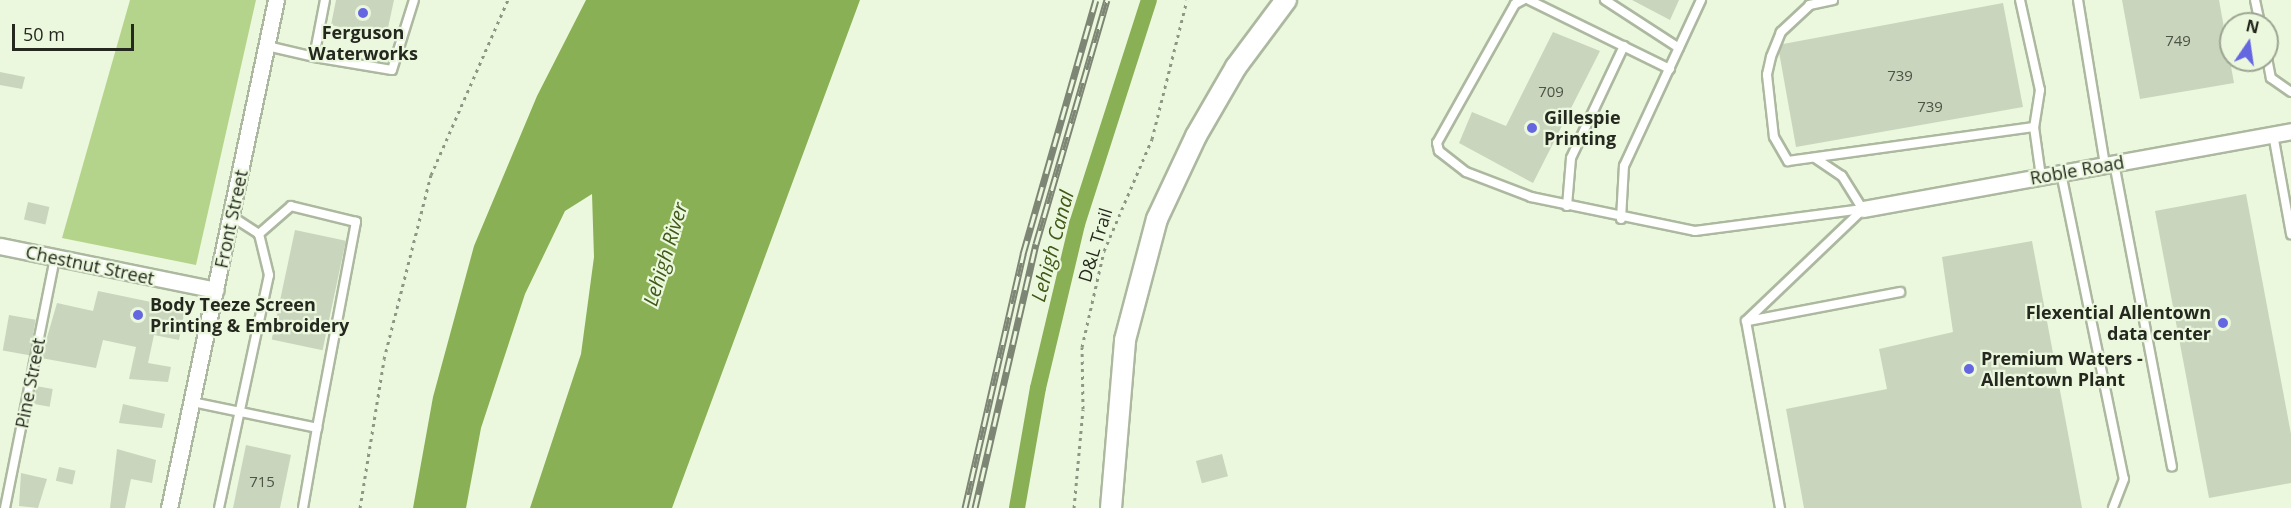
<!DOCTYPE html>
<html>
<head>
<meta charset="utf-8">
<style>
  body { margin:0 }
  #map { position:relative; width:2291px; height:508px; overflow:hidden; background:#ecf8de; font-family:"Open Sans",sans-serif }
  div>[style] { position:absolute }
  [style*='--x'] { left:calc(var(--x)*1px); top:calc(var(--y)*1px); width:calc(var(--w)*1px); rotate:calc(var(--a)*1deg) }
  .green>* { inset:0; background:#b3d48a }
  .water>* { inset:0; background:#8ab055 }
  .canal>* { height:16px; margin:-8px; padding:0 8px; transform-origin:8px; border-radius:8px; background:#8ab055 }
  .building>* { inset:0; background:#c9d5bc; transform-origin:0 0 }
  .path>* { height:3px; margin-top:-1.5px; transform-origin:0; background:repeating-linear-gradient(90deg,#8e9785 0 3px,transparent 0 7.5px) }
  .roads { filter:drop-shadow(2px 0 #acb89f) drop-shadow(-2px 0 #acb89f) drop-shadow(0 2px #acb89f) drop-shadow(0 -2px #acb89f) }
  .service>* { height:8px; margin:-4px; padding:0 4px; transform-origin:4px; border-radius:4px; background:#fff }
  .minor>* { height:15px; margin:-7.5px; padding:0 7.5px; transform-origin:7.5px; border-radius:7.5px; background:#fff }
  .tertiary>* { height:20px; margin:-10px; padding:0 10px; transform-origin:10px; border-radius:10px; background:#fff }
  .rail>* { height:7px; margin-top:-3.5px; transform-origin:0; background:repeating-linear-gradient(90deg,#ecf8de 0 14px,#7d8574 0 28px); box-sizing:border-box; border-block:2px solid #7d8574 }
  .dots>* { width:16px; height:16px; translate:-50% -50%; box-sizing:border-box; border:3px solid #ecf8de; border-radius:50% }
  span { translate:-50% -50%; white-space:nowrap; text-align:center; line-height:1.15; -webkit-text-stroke:4.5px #ecf8de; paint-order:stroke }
  .number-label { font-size:15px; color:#4d5346 }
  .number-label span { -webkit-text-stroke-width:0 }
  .poi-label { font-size:18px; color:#24281f; font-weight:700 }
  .left { translate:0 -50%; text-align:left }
  .right { translate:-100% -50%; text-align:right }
  .street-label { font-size:18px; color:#24281f }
  .water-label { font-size:20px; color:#405919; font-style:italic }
  .north { position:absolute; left:2219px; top:12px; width:60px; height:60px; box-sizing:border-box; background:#ecf8de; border:2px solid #9ca592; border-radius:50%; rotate:13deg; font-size:16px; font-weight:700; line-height:24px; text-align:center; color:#24281f }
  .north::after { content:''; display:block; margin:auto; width:21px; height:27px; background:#6467e0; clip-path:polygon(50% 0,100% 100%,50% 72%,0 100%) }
  .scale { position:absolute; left:12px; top:24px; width:122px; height:27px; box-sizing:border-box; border:3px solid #24281f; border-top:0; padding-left:8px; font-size:18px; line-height:21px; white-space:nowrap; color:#24281f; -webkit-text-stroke:4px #ecf8de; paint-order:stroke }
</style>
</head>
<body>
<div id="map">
  <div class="green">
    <div style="clip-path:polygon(130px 0,256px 0,196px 265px,62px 238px)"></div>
  </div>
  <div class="water">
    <div style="clip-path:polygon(586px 0,860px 0,672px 508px,530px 508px,581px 354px,594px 257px,592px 194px,565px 211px,525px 294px,481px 428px,466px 508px,413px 508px,433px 397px,474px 246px,537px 96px)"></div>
  </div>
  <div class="canal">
    <div style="--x:1017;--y:508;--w:122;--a:-80.1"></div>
    <div style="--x:1038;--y:388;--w:169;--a:-76.6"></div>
    <div style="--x:1077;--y:224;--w:235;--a:-72.2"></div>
  </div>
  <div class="building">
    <div style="clip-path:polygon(336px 0,394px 0,386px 37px,331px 25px)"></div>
    <div style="clip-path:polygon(1632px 0,1679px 0,1670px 20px)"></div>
    <div style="clip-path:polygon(2122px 0,2219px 0,2234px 83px,2140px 99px)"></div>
    <div style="clip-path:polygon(2003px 3px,2023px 107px,1796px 147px,1779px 52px,1783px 44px)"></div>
    <div style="clip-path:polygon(1553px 32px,1600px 51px,1533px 183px,1459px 143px,1472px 112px,1506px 126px)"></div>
    <div style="clip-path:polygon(0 72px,25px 77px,22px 89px,0 85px)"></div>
    <div style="clip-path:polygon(2246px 194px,2291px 434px,2291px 483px,2209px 498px,2155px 211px)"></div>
    <div style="left:28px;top:202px;width:22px;height:18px;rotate:13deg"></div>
    <div style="left:295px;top:230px;width:52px;height:112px;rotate:12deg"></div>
    <div style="clip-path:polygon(2032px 241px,2082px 508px,1804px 508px,1786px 409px,1887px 389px,1879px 349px,1953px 332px,1942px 257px)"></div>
    <div style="clip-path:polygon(98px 291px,185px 309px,179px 340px,154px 335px,148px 363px,171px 367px,168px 382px,129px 379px,136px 347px,103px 340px,96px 368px,41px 358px,57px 303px,93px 311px)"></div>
    <div style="left:9px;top:315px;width:27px;height:36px;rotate:10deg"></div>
    <div style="left:36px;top:386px;width:17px;height:18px;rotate:10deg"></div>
    <div style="clip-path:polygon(123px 404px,165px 414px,162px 428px,119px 423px)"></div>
    <div style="clip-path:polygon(246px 445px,291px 455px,280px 508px,233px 508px)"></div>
    <div style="clip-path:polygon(117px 449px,156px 460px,152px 483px,131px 479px,125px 508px,110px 508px)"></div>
    <div style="left:1222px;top:454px;width:23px;height:27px;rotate:75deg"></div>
    <div style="left:59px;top:467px;width:17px;height:14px;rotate:13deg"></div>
    <div style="clip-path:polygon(21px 473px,47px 479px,38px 508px,19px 506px)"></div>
  </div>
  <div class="path">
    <div style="--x:360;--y:508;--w:151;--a:-80.8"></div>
    <div style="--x:384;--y:359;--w:190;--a:-75.7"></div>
    <div style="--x:431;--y:175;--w:191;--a:-66.3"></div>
    <div style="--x:1074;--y:508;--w:99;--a:-84.8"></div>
    <div style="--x:1083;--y:409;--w:62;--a:-90.9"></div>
    <div style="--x:1082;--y:347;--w:98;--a:-77.1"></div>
    <div style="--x:1104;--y:251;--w:122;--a:-66.8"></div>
    <div style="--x:1152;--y:139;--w:143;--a:-75.9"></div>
  </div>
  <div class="roads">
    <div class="service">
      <div style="--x:1523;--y:0;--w:9;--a:153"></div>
      <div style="--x:1515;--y:4;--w:159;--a:119.3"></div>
      <div style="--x:1437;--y:143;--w:8;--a:76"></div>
      <div style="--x:1439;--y:151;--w:34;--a:38"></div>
      <div style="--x:1466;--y:172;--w:70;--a:21"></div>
      <div style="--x:1531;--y:197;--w:167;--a:11.7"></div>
      <div style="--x:1695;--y:231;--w:169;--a:-7.5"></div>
      <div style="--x:1529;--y:0;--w:157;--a:26.1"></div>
      <div style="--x:1605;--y:0;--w:88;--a:33"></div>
      <div style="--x:1833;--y:0;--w:24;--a:168"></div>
      <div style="--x:1810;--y:5;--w:40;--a:137"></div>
      <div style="--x:1781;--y:32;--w:27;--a:112"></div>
      <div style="--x:1771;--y:57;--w:18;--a:103"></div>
      <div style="--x:1767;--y:75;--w:62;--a:83.6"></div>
      <div style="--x:1774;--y:137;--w:28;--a:60"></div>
      <div style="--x:1788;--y:161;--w:248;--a:-7.9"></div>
      <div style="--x:2020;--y:0;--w:92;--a:77.5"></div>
      <div style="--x:2040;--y:90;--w:37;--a:99"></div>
      <div style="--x:2034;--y:127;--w:50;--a:82"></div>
      <div style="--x:2078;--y:0;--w:167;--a:80.7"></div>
      <div style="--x:2255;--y:0;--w:25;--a:78"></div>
      <div style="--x:267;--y:46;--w:48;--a:13.2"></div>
      <div style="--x:314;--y:57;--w:58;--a:-79.1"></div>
      <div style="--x:314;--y:57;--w:79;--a:9.5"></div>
      <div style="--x:392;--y:70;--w:73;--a:-72.6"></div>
      <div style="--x:2267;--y:58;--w:20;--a:79"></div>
      <div style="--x:2271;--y:78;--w:24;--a:35"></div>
      <div style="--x:2273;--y:134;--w:102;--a:79.8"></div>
      <div style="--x:1815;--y:158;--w:32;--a:34"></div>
      <div style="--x:1842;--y:176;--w:39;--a:58"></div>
      <div style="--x:2114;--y:163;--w:309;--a:79.2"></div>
      <div style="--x:2061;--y:173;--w:312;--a:78.4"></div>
      <div style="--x:2124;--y:479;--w:31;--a:111"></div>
      <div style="--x:1567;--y:206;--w:48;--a:-85.2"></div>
      <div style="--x:1571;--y:158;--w:124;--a:-64.7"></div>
      <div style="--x:1621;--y:219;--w:53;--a:-86.8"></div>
      <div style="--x:1624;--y:166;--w:183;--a:-65.1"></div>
      <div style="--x:1748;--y:321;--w:155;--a:-10.8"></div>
      <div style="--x:192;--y:402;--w:128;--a:11.7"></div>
      <div style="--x:317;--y:428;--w:210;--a:-79.3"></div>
      <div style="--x:356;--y:222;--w:67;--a:-166.2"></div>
      <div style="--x:291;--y:206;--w:43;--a:138.8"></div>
      <div style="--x:259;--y:234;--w:33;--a:-147"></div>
      <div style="--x:5;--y:508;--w:255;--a:-78.7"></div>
      <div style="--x:219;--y:508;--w:238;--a:-77.9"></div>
      <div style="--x:269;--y:275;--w:42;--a:-103.7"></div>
      <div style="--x:303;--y:508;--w:81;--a:-80.1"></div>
      <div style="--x:1780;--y:508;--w:190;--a:-100.3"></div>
      <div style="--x:1746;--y:321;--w:162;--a:-43.7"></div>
    </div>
    <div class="minor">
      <div style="--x:1863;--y:209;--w:435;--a:-10.3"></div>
      <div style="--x:0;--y:246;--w:220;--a:11.5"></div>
      <div style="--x:169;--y:508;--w:519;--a:-78.11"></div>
    </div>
    <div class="tertiary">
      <div style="--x:1111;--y:508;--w:169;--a:-85.2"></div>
      <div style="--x:1125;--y:340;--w:125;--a:-75.2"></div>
      <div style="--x:1157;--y:219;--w:92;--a:-64.8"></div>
      <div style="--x:1196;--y:136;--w:80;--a:-59.9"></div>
      <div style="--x:1236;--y:67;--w:84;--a:-53.3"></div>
    </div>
  </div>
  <div class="rail">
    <div style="--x:965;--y:508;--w:261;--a:-77.1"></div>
    <div style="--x:1023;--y:254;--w:264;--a:-74"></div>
    <div style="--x:975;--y:508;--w:271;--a:-77"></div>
    <div style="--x:1036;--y:244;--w:254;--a:-73.8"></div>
  </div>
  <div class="dots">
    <div style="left:363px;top:13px;background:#6467e0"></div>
    <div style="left:1532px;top:128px;background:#6467e0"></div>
    <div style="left:138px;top:315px;background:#6467e0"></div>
    <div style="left:2223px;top:323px;background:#6467e0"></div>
    <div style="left:1969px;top:369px;background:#6467e0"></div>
  </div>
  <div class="number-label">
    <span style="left:2178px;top:41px">749</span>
    <span style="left:1900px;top:76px">739</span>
    <span style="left:1551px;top:92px">709</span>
    <span style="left:1930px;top:107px">739</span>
    <span style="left:262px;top:482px">715</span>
  </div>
  <div class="poi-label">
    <span style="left:363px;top:43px">Ferguson<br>Waterworks</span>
    <span class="left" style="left:1544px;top:128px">Gillespie<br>Printing</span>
    <span class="left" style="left:150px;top:315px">Body Teeze Screen<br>Printing &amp; Embroidery</span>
    <span class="right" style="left:2211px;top:323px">Flexential Allentown<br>data center</span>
    <span class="left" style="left:1981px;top:369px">Premium Waters -<br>Allentown Plant</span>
  </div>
  <div class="street-label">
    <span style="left:2077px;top:170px;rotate:-10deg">Roble Road</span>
    <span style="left:231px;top:219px;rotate:-78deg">Front Street</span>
    <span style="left:1095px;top:245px;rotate:-73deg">D&amp;L Trail</span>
    <span style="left:90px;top:265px;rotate:12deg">Chestnut Street</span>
    <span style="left:30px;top:383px;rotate:-79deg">Pine Street</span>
  </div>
  <div class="water-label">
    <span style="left:1052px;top:246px;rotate:-75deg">Lehigh Canal</span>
    <span style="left:665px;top:254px;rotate:-73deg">Lehigh River</span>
  </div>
  <div class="north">N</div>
  <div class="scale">50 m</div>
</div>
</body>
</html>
